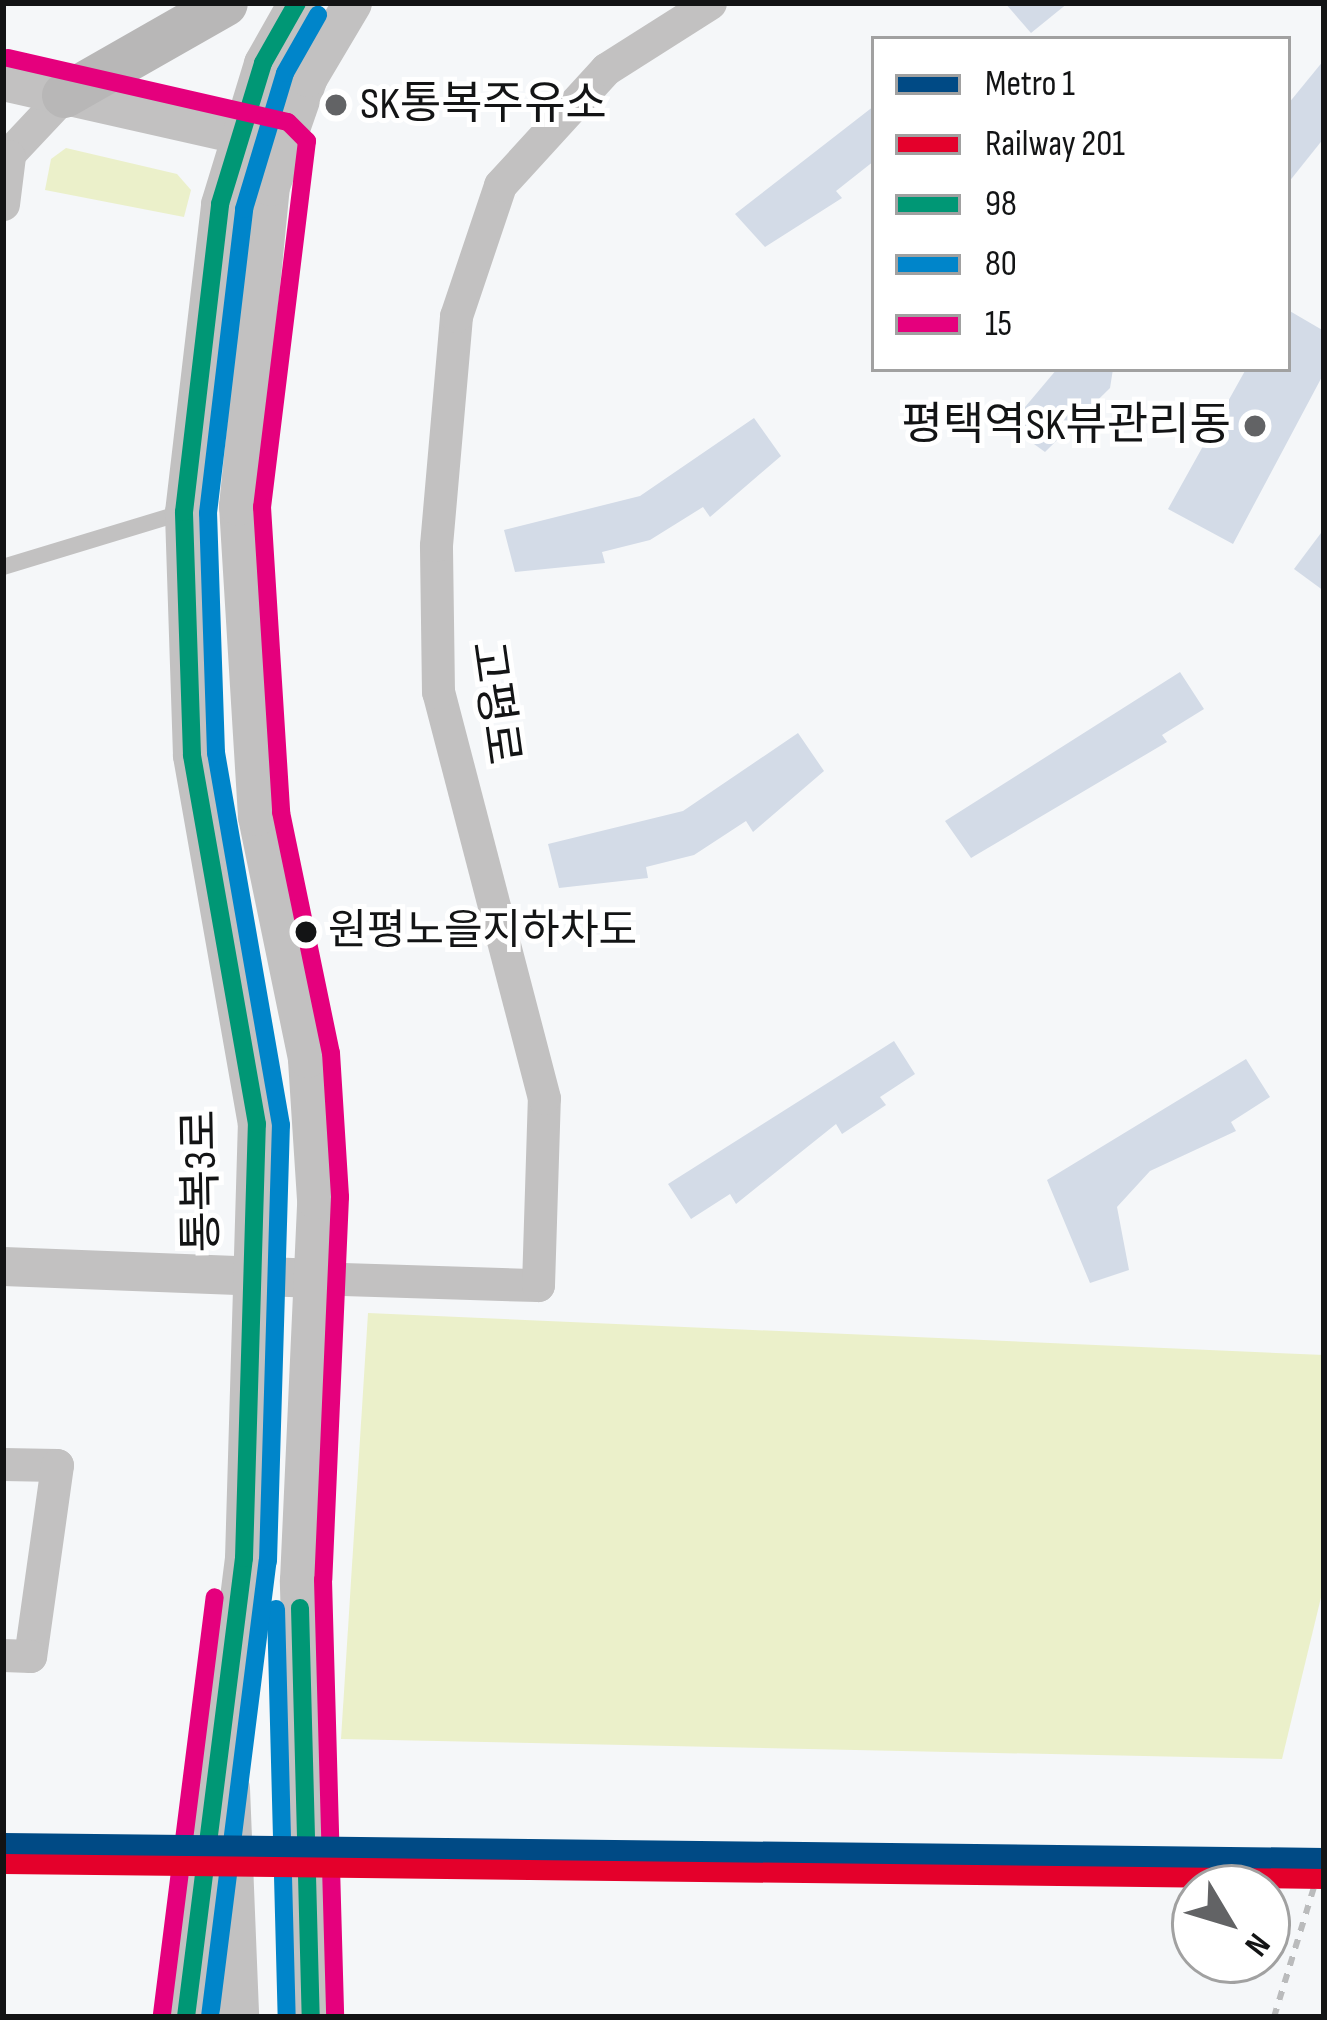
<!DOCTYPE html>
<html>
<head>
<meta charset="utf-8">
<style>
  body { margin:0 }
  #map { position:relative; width:1327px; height:2020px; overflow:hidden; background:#f5f7f9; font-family:"Sofia Sans Condensed","Noto Sans KR",sans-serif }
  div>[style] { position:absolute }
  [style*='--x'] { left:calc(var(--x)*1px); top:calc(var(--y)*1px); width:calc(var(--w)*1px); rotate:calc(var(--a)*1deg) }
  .green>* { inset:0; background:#ebf0ca }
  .building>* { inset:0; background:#d3dbe7 }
  .path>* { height:6px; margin-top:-3px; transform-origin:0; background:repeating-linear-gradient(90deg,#babbbc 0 9px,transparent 0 18px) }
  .service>* { height:16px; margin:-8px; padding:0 8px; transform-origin:8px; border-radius:8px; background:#c2c1c1 }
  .minor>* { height:33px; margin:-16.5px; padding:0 16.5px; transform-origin:16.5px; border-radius:16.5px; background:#c2c1c1 }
  .tertiary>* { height:39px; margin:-19.5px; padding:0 19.5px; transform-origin:19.5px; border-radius:19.5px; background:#c2c1c1 }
  .secondary>* { height:45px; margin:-22.5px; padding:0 22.5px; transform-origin:22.5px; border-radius:22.5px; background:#b8b7b7 }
  .bus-1>* { height:18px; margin:-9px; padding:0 9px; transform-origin:9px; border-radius:9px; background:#009775 }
  .bus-2>* { height:18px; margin:-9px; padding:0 9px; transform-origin:9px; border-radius:9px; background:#0085ca }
  .bus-3>* { height:18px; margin:-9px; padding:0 9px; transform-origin:9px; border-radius:9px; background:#e5007d }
  .rail-1>* { height:21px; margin:-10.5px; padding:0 10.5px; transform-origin:10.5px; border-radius:10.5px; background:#e4002b }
  .metro-1>* { height:21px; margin:-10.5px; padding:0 10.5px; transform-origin:10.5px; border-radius:10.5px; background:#004a85 }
  .dots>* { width:33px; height:33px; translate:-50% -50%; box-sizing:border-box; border:6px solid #fff; border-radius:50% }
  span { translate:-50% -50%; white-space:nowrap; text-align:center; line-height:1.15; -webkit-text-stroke:10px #fff; paint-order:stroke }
  .bus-label { font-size:42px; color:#131415 }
  .left { translate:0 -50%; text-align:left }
  .poi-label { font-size:45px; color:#131415 }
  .right { translate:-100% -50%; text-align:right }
  .street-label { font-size:45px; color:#131415 }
  .frame { position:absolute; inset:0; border:6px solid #131415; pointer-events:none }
  .legend { position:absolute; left:871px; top:36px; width:420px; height:336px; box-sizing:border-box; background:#fff; border:3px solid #a1a1a1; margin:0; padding:15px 21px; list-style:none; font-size:36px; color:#131415 }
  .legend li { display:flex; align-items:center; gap:24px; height:60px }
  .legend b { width:60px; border:3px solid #a1a1a1 }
  .north { position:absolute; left:1171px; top:1864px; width:120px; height:120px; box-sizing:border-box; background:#fff; border:3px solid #a1a1a1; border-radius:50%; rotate:128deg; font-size:33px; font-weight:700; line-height:48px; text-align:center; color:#131415 }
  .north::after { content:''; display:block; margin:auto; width:42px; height:54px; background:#626365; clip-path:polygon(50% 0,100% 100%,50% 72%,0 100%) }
</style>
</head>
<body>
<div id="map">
  <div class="green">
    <div style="clip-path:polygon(66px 148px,177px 174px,191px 190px,184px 217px,45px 190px,51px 159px)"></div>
    <div style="clip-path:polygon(368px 1313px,1324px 1355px,1324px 1585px,1282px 1759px,341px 1739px)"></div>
  </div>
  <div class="building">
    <div style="clip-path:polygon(1005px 3px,1068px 3px,1031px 33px)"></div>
    <div style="clip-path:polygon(1324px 60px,1324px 138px,1288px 183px,1288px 104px)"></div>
    <div style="clip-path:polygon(874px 106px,874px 161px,836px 191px,842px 198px,765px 247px,735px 214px)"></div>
    <div style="clip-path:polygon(1288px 310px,1324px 331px,1324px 373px,1233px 544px,1168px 509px,1246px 369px,1288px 369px)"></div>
    <div style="clip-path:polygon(1057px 369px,1113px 369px,1110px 388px,1045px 452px,1009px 426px)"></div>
    <div style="clip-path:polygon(754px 418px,781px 456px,710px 517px,703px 507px,650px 540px,602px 552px,605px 563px,515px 572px,504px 530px,640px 496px)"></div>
    <div style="clip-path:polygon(1324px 529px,1324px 591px,1294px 569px)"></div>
    <div style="clip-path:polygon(1180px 672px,1204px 709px,1162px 735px,1167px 742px,971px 858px,945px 821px)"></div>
    <div style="clip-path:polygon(798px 733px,824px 771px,753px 832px,746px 821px,694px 855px,646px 867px,648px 878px,559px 888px,548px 844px,683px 811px)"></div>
    <div style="clip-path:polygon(894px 1041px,915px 1074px,880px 1097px,886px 1105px,842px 1134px,836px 1124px,736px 1204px,730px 1194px,691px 1219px,668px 1184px)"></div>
    <div style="clip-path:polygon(1246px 1059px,1270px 1097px,1231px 1122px,1236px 1131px,1150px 1171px,1117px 1207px,1129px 1270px,1090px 1283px,1047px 1180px)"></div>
  </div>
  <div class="path">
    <div style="--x:1274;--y:2017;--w:170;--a:-72.9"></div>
  </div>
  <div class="service">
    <div style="--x:3;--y:567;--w:189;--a:-16.9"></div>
  </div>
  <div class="minor">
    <div style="--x:3;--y:160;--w:89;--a:-46.8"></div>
    <div style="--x:3;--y:204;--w:48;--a:-82.9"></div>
    <div style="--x:311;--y:1278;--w:227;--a:1.8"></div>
    <div style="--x:538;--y:1285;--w:187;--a:-88.2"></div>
    <div style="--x:544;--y:1098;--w:420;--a:-104.6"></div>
    <div style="--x:438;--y:692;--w:147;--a:-90.8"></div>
    <div style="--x:436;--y:545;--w:230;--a:-85"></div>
    <div style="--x:456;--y:316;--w:138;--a:-71.4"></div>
    <div style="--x:500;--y:185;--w:157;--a:-47.6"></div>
    <div style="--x:606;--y:69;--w:123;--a:-32.4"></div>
    <div style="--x:3;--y:1464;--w:54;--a:1.1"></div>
    <div style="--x:57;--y:1465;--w:193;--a:98"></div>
    <div style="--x:30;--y:1656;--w:27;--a:-178"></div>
  </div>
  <div class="tertiary">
    <div style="--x:3;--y:81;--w:264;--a:12.7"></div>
    <div style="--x:3;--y:1266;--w:308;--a:2.2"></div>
    <div style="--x:230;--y:1788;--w:229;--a:87.7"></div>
    <div style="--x:186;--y:2017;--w:463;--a:-82.8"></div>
    <div style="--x:244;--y:1558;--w:434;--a:-88.3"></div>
    <div style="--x:257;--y:1124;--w:375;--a:-100"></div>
    <div style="--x:192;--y:755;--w:243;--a:-91.9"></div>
    <div style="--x:184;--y:512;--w:310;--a:-83.3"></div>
    <div style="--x:220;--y:204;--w:147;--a:-73"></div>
    <div style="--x:263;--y:63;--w:69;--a:-60.5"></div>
    <div style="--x:311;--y:2017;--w:437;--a:-91.6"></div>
    <div style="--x:299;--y:1580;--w:381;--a:-87.4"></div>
    <div style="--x:316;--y:1199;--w:141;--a:-93.7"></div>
    <div style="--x:307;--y:1058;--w:247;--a:-101.7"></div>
    <div style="--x:257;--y:816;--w:311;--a:-93.5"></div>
    <div style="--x:238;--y:506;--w:322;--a:-84.3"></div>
    <div style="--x:270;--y:186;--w:115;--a:-70.8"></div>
    <div style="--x:308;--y:77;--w:86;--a:-59.3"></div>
  </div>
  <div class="secondary">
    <div style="--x:64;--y:95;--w:185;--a:-29.7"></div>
  </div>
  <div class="bus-1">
    <div style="--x:300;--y:1608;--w:409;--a:88.5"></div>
    <div style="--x:186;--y:2017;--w:463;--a:-82.8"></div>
    <div style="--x:244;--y:1558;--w:434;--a:-88.3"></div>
    <div style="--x:257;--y:1124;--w:375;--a:-100"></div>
    <div style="--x:192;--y:755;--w:243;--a:-91.9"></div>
    <div style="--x:184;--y:512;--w:310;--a:-83.3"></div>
    <div style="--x:220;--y:204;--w:147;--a:-73"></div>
    <div style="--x:263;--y:63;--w:69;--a:-60.5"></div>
  </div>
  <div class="bus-2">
    <div style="--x:276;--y:1609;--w:408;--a:88.5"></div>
    <div style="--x:210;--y:2017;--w:460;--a:-82.8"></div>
    <div style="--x:268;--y:1561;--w:436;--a:-88.3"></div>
    <div style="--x:281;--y:1125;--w:378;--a:-99.9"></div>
    <div style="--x:216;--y:753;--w:240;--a:-91.9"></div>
    <div style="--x:208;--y:513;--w:306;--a:-83.2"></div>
    <div style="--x:244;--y:209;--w:142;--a:-73.2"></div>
    <div style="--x:285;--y:73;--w:67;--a:-60.4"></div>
  </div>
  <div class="bus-3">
    <div style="--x:8;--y:58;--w:287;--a:12.9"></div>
    <div style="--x:288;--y:122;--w:27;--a:45"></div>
    <div style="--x:307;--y:141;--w:369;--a:97"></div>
    <div style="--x:262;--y:507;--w:306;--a:86.4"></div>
    <div style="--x:281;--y:812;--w:246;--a:78.3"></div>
    <div style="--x:331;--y:1053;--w:144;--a:86.4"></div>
    <div style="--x:340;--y:1197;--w:383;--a:92.5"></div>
    <div style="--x:323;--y:1580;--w:436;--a:88.4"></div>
    <div style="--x:162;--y:2014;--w:420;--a:-82.8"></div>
  </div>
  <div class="rail-1">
    <div style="--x:3;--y:1863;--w:1321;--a:0.65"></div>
  </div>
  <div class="metro-1">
    <div style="--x:3;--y:1843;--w:1321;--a:0.65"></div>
  </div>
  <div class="dots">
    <div style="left:336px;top:105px;background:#626365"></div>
    <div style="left:1255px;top:426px;background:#626365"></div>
    <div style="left:306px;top:932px;background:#131415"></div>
  </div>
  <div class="bus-label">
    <span class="left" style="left:328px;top:932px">원평노을지하차도</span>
  </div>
  <div class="poi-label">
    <span class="left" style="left:360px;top:105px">SK통복주유소</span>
    <span class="right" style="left:1231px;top:426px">평택역SK뷰관리동</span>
  </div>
  <div class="street-label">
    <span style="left:494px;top:703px;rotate:82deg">고평로</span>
    <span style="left:202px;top:1181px;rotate:-91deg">통복3로</span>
  </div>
  <div class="frame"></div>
  <ul class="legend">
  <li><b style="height:15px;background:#004a85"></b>Metro 1</li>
  <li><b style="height:15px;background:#e4002b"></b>Railway 201</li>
  <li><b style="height:15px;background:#009775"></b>98</li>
  <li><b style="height:15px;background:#0085ca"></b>80</li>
  <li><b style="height:15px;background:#e5007d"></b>15</li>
  </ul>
  <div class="north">N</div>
</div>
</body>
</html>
